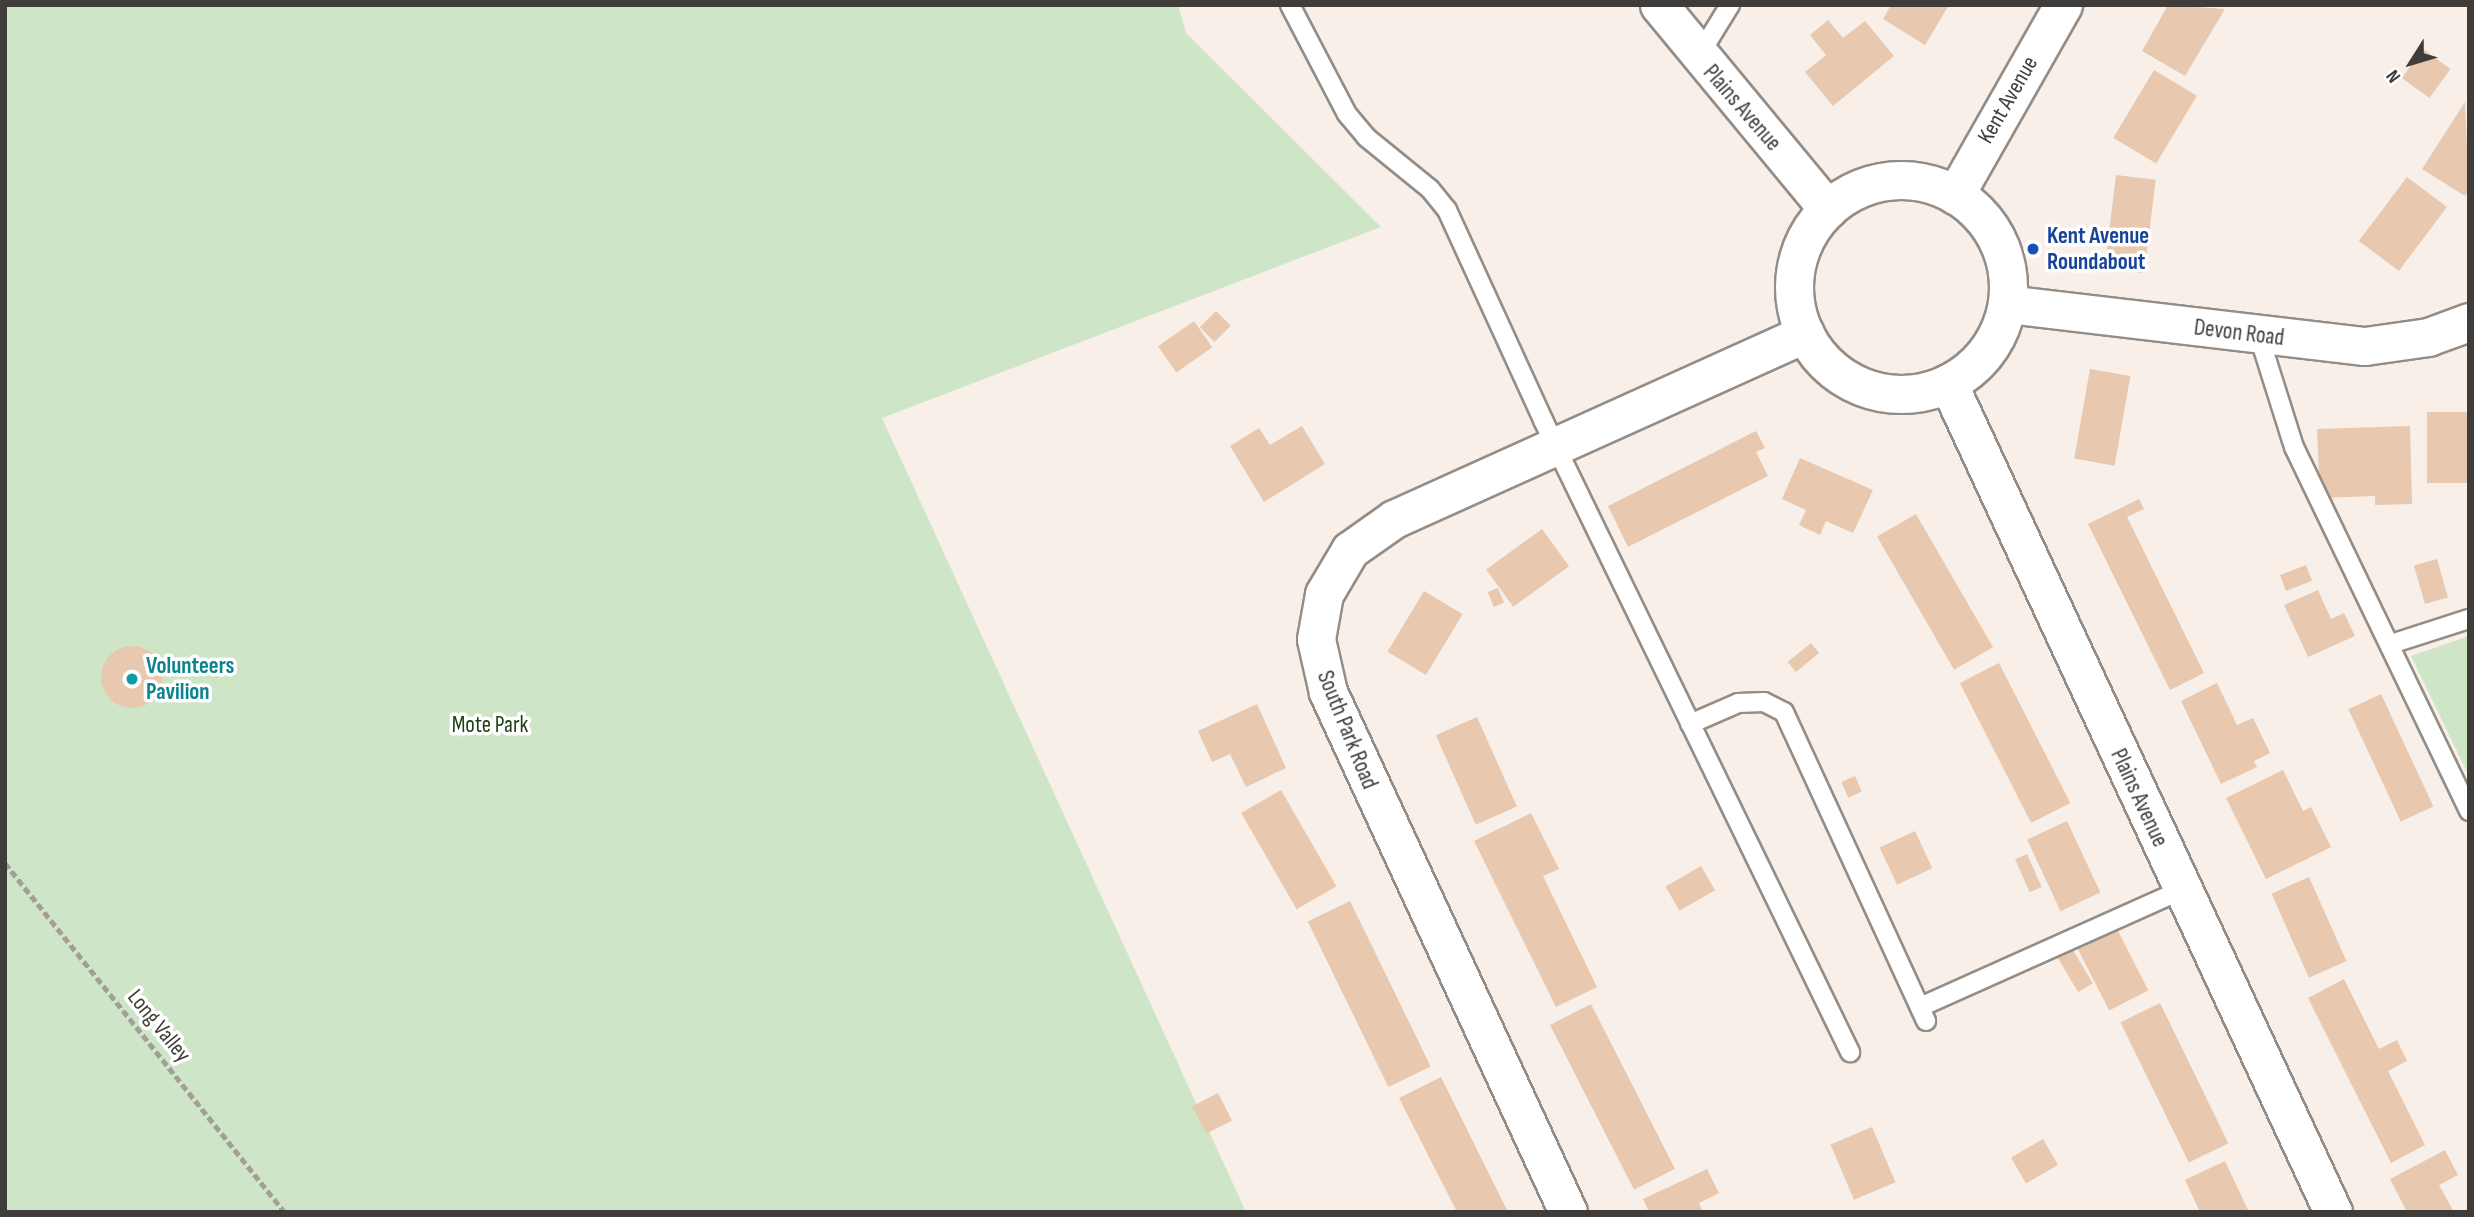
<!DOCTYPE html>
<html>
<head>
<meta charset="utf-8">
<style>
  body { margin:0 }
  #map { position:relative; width:2474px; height:1217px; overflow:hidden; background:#f7efe8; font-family:"Sofia Sans Condensed",sans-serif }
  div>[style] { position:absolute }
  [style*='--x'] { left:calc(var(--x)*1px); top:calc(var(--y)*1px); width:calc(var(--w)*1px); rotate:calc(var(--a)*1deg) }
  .green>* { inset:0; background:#cee6c7 }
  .building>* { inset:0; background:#e8c9af; transform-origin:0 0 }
  .round { border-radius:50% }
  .path>* { height:4.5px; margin-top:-2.25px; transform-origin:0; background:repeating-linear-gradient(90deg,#a49e99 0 7px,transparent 0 10.5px) }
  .roads { filter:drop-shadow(2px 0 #948d87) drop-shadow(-2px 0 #948d87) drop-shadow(0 2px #948d87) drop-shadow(0 -2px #948d87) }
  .service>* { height:18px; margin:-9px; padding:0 9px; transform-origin:9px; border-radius:9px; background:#fff }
  .minor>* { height:37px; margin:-18.5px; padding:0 18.5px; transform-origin:18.5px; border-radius:18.5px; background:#fff }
  .minor>.ring { margin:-18.5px; padding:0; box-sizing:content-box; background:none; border:37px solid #fff; border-radius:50% }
  .dots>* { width:19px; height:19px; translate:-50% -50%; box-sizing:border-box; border:4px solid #fff; border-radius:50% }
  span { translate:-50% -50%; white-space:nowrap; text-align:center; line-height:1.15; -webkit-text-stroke:7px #fff; paint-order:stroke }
  .street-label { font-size:23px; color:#3f3c39 }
  .transit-label { font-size:23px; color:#164399; font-weight:700 }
  .left { translate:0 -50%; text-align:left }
  .culture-label { font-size:23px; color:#0d838f; font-weight:700 }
  .park-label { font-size:23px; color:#1f4015 }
  .frame { position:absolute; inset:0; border:7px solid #3f3c39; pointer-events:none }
  .north { position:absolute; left:2376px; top:28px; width:70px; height:70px; -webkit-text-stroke:5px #fff; paint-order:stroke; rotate:233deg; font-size:19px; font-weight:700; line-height:28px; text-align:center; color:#3f3c39 }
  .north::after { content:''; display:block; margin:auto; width:24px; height:32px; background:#3f3c39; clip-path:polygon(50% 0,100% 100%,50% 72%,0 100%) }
</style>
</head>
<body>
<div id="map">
  <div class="green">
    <div style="clip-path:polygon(5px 5px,1178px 5px,1186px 33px,1381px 227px,882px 418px,1246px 1212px,5px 1212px)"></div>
    <div style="clip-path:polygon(2469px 636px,2469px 776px,2411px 656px)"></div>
  </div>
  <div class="building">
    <div style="clip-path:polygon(1891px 5px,1949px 5px,1925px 45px,1883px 19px)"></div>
    <div style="clip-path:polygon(2168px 5px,2225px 9px,2185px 76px,2142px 51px)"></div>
    <div style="clip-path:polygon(1828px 20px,1843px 38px,1865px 21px,1894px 56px,1833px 106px,1805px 72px,1826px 55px,1810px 35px)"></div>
    <div style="left:2423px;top:49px;width:34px;height:36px;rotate:36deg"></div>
    <div style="left:2154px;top:70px;width:50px;height:79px;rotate:31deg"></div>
    <div style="clip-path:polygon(2465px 102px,2469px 190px,2465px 196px,2422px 169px)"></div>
    <div style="left:2116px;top:175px;width:40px;height:94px;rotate:7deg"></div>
    <div style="left:2407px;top:177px;width:50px;height:80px;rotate:37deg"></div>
    <div style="left:1216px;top:311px;width:21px;height:23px;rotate:45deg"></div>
    <div style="left:1194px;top:321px;width:32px;height:44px;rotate:55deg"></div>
    <div style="left:2090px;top:369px;width:41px;height:91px;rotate:10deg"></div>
    <div style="left:2427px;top:412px;width:42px;height:71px"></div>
    <div style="clip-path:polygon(1302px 426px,1325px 464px,1264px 502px,1230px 446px,1259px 428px,1270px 445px)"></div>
    <div style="clip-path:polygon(2410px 426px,2412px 504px,2375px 505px,2375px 496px,2320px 498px,2317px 429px)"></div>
    <div style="clip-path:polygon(1756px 431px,1765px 448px,1756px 452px,1768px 476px,1628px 547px,1608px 506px)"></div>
    <div style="clip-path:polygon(1800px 458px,1873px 490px,1853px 533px,1826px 521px,1820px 535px,1799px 525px,1806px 510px,1782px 499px)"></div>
    <div style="clip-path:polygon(2139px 499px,2144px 509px,2127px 517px,2204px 673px,2170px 690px,2088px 524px)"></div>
    <div style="left:1916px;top:514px;width:154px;height:45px;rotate:60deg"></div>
    <div style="left:1542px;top:529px;width:46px;height:69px;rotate:54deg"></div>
    <div style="left:2437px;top:559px;width:40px;height:24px;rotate:74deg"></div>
    <div style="left:2306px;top:565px;width:17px;height:28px;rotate:69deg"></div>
    <div style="left:1498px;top:588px;width:16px;height:11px;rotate:68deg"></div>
    <div style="clip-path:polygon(2318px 590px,2331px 619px,2344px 613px,2355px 636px,2308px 657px,2284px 605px)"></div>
    <div style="left:1424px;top:591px;width:45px;height:71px;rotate:31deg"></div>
    <div style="left:1811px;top:643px;width:13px;height:30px;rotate:51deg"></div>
    <div class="round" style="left:101px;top:646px;width:62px;height:62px"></div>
    <div style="left:1999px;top:663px;width:157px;height:44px;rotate:63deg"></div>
    <div style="clip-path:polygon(2217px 683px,2237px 725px,2253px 718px,2270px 753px,2254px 761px,2257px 767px,2221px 784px,2181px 701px)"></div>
    <div style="left:2381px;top:694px;width:124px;height:36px;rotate:65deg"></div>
    <div style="clip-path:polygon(1257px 704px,1286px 768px,1246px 787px,1230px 754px,1212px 762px,1198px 731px)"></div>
    <div style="left:1477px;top:717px;width:98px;height:45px;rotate:66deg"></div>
    <div style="clip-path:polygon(2283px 770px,2303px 811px,2311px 807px,2331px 847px,2266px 879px,2226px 798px)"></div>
    <div style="left:1855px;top:776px;width:17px;height:15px;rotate:66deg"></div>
    <div style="left:1281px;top:790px;width:111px;height:46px;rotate:60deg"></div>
    <div style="clip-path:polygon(1531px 813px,1559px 869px,1543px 876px,1597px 987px,1556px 1007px,1474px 841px)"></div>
    <div style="left:2067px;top:821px;width:79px;height:44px;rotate:65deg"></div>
    <div style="left:1915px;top:831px;width:41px;height:39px;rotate:65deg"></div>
    <div style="left:2027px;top:854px;width:36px;height:13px;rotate:66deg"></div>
    <div style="left:1701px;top:866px;width:28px;height:41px;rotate:60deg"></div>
    <div style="left:2309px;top:877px;width:92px;height:41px;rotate:66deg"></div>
    <div style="left:1350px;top:901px;width:184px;height:47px;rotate:64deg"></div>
    <div style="left:2113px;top:921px;width:78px;height:44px;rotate:63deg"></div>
    <div style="left:2068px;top:942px;width:48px;height:17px;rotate:59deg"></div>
    <div style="clip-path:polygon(2344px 979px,2379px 1049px,2397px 1040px,2407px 1061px,2388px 1071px,2425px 1145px,2391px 1163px,2308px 998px)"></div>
    <div style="left:2160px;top:1003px;width:156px;height:44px;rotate:64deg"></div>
    <div style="left:1591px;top:1004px;width:185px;height:46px;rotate:63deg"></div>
    <div style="clip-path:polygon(1441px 1077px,1508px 1212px,1457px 1212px,1399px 1098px)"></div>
    <div style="left:1218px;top:1093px;width:31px;height:29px;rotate:63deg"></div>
    <div style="left:1872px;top:1127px;width:60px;height:45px;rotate:67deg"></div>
    <div style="left:2043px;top:1139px;width:30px;height:37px;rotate:60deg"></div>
    <div style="clip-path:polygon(2445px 1150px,2458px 1175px,2439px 1185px,2454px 1212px,2407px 1212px,2390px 1179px)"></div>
    <div style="clip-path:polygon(2225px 1161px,2249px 1212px,2200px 1212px,2185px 1180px)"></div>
    <div style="clip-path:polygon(1707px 1169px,1719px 1193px,1699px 1203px,1703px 1212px,1649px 1212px,1643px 1199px)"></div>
  </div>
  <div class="path">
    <div style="--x:5;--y:863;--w:447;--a:51.3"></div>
  </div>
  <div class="roads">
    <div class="service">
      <div style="--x:1290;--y:5;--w:123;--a:62.4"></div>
      <div style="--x:1347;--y:114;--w:30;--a:50"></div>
      <div style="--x:1366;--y:137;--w:82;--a:39.1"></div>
      <div style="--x:1430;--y:189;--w:27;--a:51"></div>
      <div style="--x:1447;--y:210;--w:231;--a:65.4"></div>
      <div style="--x:1543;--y:420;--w:703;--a:64.09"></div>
      <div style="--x:1698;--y:57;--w:61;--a:-58.4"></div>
      <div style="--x:2259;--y:336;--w:116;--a:72.5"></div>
      <div style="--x:2294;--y:447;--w:404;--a:64.3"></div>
      <div style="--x:2391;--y:644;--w:82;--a:-17.8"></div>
      <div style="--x:1690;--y:724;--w:52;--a:-23.6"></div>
      <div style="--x:1738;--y:703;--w:26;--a:-2"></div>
      <div style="--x:1764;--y:702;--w:22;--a:27"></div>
      <div style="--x:1784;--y:712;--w:340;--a:65.3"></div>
      <div style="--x:1920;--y:1007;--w:286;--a:-24.1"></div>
    </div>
    <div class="minor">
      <div style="--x:1659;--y:5;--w:265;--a:50.4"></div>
      <div class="ring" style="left:1794px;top:180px;width:177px;height:177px"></div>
      <div style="--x:1955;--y:195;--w:219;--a:-60.4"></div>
      <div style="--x:2007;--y:304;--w:360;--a:6.7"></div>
      <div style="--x:2365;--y:346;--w:64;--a:-8.1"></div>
      <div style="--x:2428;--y:337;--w:44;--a:-20.1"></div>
      <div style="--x:1948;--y:383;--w:914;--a:65.09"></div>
      <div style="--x:1568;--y:1212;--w:573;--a:-114.78"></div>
      <div style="--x:1328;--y:692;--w:54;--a:-102.8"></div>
      <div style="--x:1316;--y:639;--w:46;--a:-79.9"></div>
      <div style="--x:1324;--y:594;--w:51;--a:-59.4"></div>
      <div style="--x:1350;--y:550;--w:54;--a:-35.2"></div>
      <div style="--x:1394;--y:519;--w:451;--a:-24.3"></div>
    </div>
  </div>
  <div class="dots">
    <div style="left:2033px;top:249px;background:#1a4fb4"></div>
    <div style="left:132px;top:679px;background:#0f9aa8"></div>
  </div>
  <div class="street-label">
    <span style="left:2008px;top:100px;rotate:-60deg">Kent Avenue</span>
    <span style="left:1742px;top:108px;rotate:49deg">Plains Avenue</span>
    <span style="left:2239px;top:333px;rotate:7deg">Devon Road</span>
    <span style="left:1347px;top:730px;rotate:68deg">South Park Road</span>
    <span style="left:2139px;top:798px;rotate:65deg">Plains Avenue</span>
    <span style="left:159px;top:1026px;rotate:51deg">Long Valley</span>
  </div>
  <div class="transit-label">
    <span class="left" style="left:2047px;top:249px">Kent Avenue<br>Roundabout</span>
  </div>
  <div class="culture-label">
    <span class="left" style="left:146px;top:679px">Volunteers<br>Pavilion</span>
  </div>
  <div class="park-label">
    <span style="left:490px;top:725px">Mote Park</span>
  </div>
  <div class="frame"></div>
  <div class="north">N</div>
</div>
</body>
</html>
